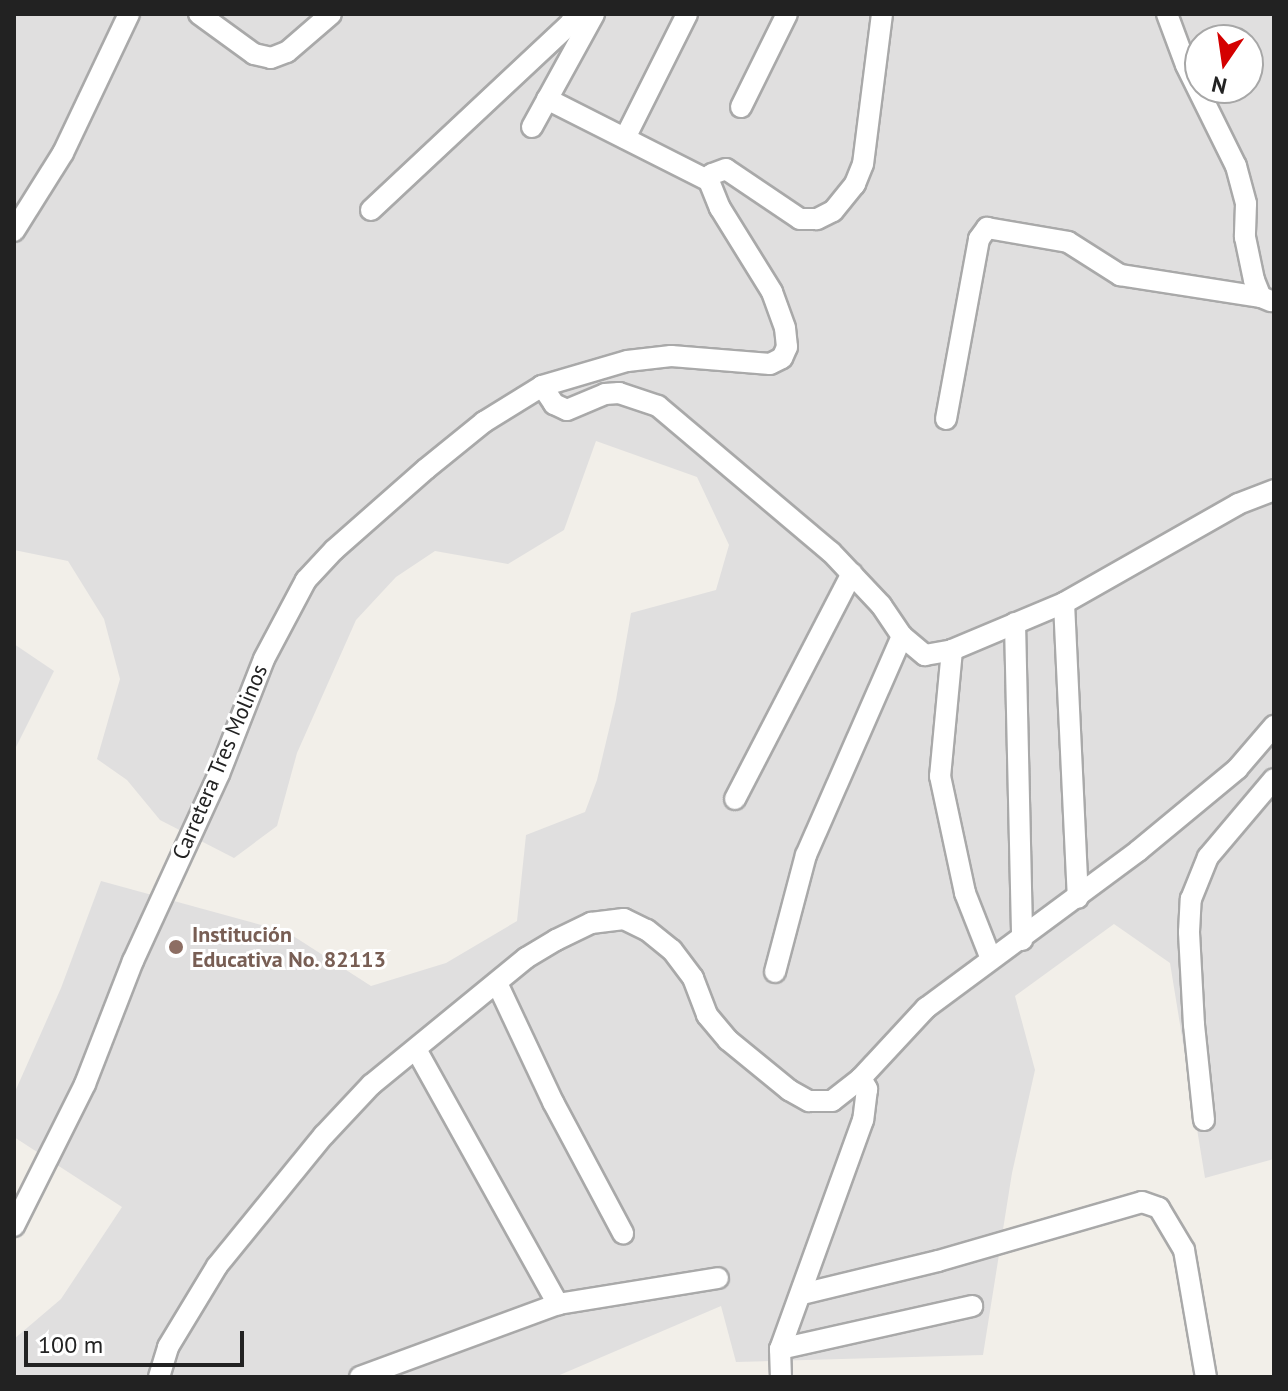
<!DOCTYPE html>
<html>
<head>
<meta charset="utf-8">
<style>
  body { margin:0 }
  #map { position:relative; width:1288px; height:1391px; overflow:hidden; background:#f2efe9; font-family:"PT Sans",sans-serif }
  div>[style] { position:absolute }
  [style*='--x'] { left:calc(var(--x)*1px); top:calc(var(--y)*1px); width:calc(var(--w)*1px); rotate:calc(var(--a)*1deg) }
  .residential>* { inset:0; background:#e0dfdf }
  .roads { filter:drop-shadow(2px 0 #a9a9a9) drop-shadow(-2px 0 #a9a9a9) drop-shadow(0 2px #a9a9a9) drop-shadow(0 -2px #a9a9a9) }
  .minor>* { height:20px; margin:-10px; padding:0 10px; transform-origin:10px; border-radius:10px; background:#fff }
  .dots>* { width:22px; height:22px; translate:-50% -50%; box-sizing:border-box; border:4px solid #fff; border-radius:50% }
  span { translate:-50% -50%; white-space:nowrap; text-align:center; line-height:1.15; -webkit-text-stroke:6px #fff; paint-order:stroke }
  .street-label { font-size:22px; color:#222 }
  .education-label { font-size:22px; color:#785e54; font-weight:700 }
  .left { translate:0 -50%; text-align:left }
  .frame { position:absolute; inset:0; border:16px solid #222; pointer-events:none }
  .north { position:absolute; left:1184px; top:24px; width:80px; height:80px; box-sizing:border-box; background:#fff; border:2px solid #a7a7a7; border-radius:50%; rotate:193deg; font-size:22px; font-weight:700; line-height:32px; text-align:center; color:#222 }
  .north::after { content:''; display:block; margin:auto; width:28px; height:36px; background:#d40000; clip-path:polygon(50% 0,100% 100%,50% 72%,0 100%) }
  .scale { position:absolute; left:24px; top:1331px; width:220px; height:36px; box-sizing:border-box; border:4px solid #222; border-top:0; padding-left:10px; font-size:24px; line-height:28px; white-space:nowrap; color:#222; -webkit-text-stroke:6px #fff; paint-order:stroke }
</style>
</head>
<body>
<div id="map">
  <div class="residential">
    <div style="clip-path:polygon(evenodd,14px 14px,1274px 14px,1274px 1159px,1205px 1178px,1170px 963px,1114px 924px,1015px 996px,1035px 1070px,1012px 1173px,983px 1355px,736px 1362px,721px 1306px,555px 1377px,14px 1377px,14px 1339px,61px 1299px,122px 1207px,14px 1137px,14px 1094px,61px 988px,101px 881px,287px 932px,371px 986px,446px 963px,517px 921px,526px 835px,585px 812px,597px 780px,616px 700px,631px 613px,716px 590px,729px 545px,697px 477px,596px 441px,564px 530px,508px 564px,435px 551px,396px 577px,356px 620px,297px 753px,277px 826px,234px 858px,160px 820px,127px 780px,97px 759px,120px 679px,104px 619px,68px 561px,14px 550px,14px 14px,1200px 40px,1248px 40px,1248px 88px,1200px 88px,1200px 40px)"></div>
    <div style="clip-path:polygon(14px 644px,54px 671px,14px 751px)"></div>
  </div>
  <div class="roads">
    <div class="minor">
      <div style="--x:199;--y:14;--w:68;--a:36"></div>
      <div style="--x:254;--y:54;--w:17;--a:13"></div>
      <div style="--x:271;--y:58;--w:17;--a:-21"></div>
      <div style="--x:287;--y:52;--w:58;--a:-40.8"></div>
      <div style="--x:882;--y:14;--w:151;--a:97.2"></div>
      <div style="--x:863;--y:164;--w:22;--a:112"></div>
      <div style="--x:855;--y:184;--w:35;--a:129"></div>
      <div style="--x:833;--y:211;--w:18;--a:153"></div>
      <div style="--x:817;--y:219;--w:17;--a:180"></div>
      <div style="--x:800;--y:219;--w:89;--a:-146"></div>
      <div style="--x:726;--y:169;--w:15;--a:160"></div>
      <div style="--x:712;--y:174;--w:8;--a:113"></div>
      <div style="--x:709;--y:181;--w:29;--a:68"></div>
      <div style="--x:720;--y:208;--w:99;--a:58.2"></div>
      <div style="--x:772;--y:292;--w:38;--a:70"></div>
      <div style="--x:785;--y:328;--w:19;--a:84"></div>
      <div style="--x:787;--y:347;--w:12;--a:114"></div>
      <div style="--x:782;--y:358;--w:13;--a:153"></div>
      <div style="--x:770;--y:364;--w:99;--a:-175.4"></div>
      <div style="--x:671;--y:356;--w:44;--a:173.5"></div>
      <div style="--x:627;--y:361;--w:89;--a:163.6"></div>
      <div style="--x:542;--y:386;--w:22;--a:56"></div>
      <div style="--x:554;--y:404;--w:14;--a:25"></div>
      <div style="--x:567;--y:410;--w:41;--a:-22.8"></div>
      <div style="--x:605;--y:394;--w:14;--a:-4"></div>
      <div style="--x:619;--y:393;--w:41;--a:18.4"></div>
      <div style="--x:658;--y:406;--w:226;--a:40.2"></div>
      <div style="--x:831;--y:552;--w:73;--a:46.7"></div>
      <div style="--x:881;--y:605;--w:37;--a:56"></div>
      <div style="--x:902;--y:636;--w:30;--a:40"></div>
      <div style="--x:925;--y:655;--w:27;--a:-10"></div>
      <div style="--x:952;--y:650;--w:121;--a:-22.8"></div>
      <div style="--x:1064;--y:603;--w:200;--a:-29.6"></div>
      <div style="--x:1238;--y:504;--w:39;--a:-21"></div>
      <div style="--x:1167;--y:14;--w:54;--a:69.6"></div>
      <div style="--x:1186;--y:65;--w:113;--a:63.7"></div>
      <div style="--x:1236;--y:166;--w:39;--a:75"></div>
      <div style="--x:1246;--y:204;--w:33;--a:92"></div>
      <div style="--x:1245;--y:237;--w:44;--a:78.2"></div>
      <div style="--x:1254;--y:280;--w:18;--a:68"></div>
      <div style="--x:1261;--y:297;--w:11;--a:22"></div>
      <div style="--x:547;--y:99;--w:182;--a:26.8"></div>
      <div style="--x:741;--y:107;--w:104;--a:-63.7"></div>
      <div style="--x:532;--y:127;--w:129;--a:-61.2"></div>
      <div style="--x:625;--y:138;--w:139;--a:-63.4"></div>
      <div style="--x:371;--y:210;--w:272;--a:-43.1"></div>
      <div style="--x:570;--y:24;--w:11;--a:-63"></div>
      <div style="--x:14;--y:231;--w:92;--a:-57.9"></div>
      <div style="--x:63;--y:153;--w:154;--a:-64.6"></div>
      <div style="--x:946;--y:419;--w:183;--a:-79.6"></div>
      <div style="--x:979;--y:239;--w:14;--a:-54"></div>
      <div style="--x:987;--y:228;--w:82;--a:9.8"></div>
      <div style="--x:1068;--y:242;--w:62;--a:32.4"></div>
      <div style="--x:1120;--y:275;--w:143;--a:8.9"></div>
      <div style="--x:1064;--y:603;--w:295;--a:87.3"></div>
      <div style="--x:1015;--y:623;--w:317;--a:88.7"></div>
      <div style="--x:952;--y:650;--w:127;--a:95.4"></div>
      <div style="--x:940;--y:776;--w:120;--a:77.9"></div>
      <div style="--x:965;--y:893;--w:71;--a:68.5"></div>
      <div style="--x:735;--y:799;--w:254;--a:-62.6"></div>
      <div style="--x:775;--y:972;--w:121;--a:-75.2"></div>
      <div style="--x:806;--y:855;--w:239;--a:-66.3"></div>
      <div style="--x:497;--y:983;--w:132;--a:64.8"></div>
      <div style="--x:553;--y:1102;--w:149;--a:61.9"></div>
      <div style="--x:417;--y:1051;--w:290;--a:60.9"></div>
      <div style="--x:861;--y:1078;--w:13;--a:61"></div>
      <div style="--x:867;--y:1089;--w:31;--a:97"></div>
      <div style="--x:863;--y:1120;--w:244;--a:109.9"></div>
      <div style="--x:780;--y:1349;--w:197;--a:-12.6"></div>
      <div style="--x:1204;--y:1120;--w:96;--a:-96"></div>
      <div style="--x:1194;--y:1025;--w:93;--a:-93.1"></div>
      <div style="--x:1189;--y:932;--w:33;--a:-87"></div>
      <div style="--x:1191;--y:899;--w:45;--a:-68"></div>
      <div style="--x:1208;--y:857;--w:102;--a:-49.8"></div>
      <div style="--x:14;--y:1226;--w:159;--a:-63.4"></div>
      <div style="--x:85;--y:1084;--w:132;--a:-68.7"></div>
      <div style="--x:133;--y:961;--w:206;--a:-65.3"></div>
      <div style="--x:219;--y:774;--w:123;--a:-68.6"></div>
      <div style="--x:264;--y:659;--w:89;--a:-62"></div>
      <div style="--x:306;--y:580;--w:41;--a:-47"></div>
      <div style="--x:334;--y:550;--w:123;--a:-41.4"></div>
      <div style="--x:426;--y:469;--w:75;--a:-39"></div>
      <div style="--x:484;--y:422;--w:68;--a:-31.8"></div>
      <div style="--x:802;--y:1294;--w:140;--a:-13.6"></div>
      <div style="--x:938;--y:1261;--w:212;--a:-16.1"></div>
      <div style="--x:1142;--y:1202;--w:18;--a:19"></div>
      <div style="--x:1159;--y:1208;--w:49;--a:59.2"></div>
      <div style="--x:1184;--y:1250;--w:129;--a:80.2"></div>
      <div style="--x:780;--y:1349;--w:28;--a:88"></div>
      <div style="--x:159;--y:1377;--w:31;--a:-73"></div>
      <div style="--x:168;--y:1347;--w:95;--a:-58.8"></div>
      <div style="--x:217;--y:1266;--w:169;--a:-50.8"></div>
      <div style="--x:324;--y:1135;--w:69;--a:-46.8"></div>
      <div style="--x:371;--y:1085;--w:200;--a:-39.3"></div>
      <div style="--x:526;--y:958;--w:35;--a:-31"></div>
      <div style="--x:556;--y:940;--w:39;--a:-26"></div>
      <div style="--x:591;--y:923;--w:33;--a:-7"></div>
      <div style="--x:624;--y:919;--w:25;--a:26"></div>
      <div style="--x:647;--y:930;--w:32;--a:39"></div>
      <div style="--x:672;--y:950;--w:35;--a:53"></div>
      <div style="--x:693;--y:978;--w:40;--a:69"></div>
      <div style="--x:707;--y:1015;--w:33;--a:50"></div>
      <div style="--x:728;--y:1040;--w:79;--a:39.3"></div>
      <div style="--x:789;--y:1090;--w:23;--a:29"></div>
      <div style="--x:809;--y:1101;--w:23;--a:0"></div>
      <div style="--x:832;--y:1101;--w:37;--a:-38"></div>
      <div style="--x:861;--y:1078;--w:96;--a:-47.1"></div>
      <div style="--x:926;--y:1008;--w:264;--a:-36.5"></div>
      <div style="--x:1138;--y:851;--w:129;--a:-39.6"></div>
      <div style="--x:1237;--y:769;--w:57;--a:-49.3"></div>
      <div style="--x:360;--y:1377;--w:211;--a:-20.2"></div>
      <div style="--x:558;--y:1304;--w:162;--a:-9.2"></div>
    </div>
  </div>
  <div class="dots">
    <div style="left:176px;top:947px;background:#8d6e63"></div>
  </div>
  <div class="street-label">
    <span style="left:220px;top:762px;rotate:-67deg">Carretera Tres Molinos</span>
  </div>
  <div class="education-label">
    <span class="left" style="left:192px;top:947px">Institución<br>Educativa No. 82113</span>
  </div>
  <div class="frame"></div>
  <div class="north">N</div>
  <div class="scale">100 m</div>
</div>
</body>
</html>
